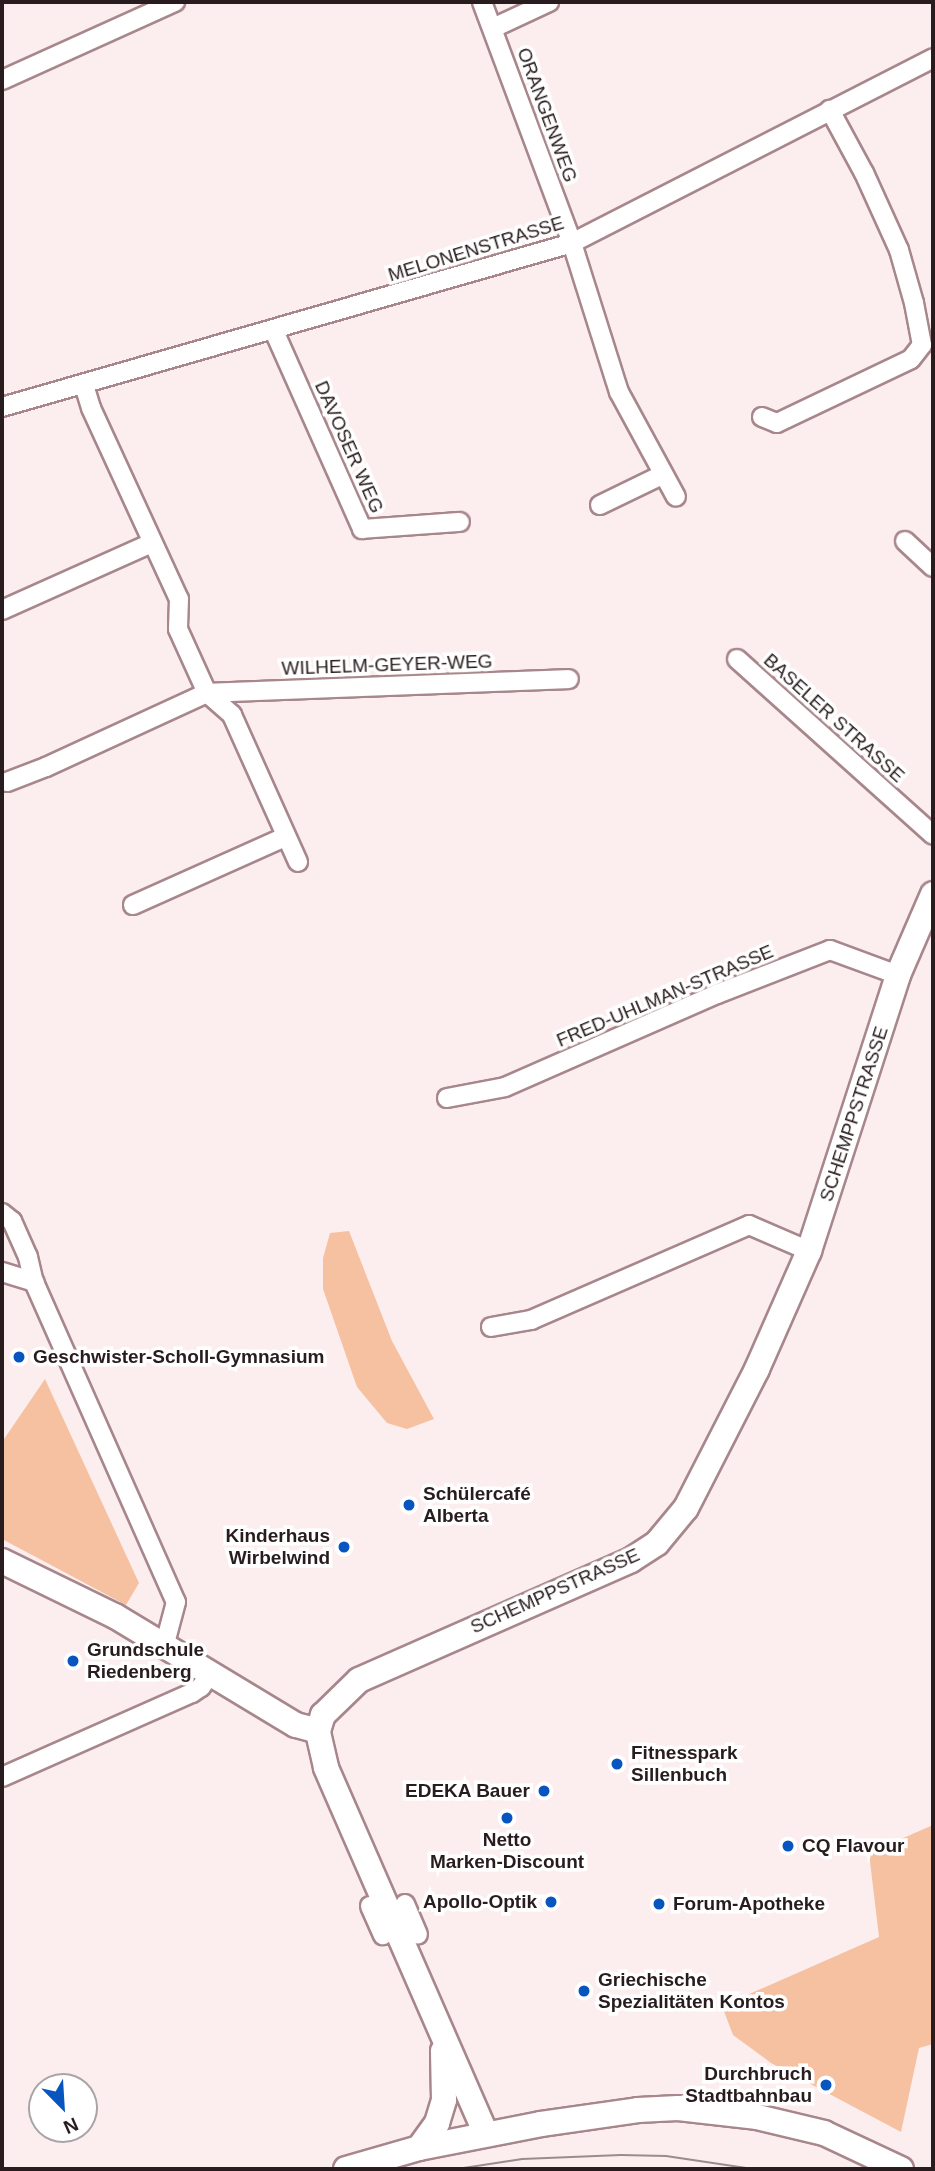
<!DOCTYPE html>
<html>
<head>
<meta charset="utf-8">
<style>
  body { margin:0 }
  #map { position:relative; width:935px; height:2171px; overflow:hidden; background:#fceeef; font-family:Arial,sans-serif }
  div>[style] { position:absolute }
  [style*='--x'] { left:calc(var(--x)*1px); top:calc(var(--y)*1px); width:calc(var(--w)*1px); rotate:calc(var(--a)*1deg) }
  .green>* { inset:0; background:#f6c1a0 }
  .roads { filter:drop-shadow(2px 0 #a7878b) drop-shadow(-2px 0 #a7878b) drop-shadow(0 2px #a7878b) drop-shadow(0 -2px #a7878b) }
  .street>* { height:18px; margin:-9px; padding:0 9px; transform-origin:9px; border-radius:9px; background:#fff }
  .secondary>* { height:24px; margin:-12px; padding:0 12px; transform-origin:12px; border-radius:12px; background:#fff }
  .tram>* { height:2px; margin:-1px; padding:0 1px; transform-origin:1px; border-radius:1px; background:#998c8d }
  .dots>* { width:19px; height:19px; translate:-50% -50%; box-sizing:border-box; border:4px solid #fff; border-radius:50% }
  span { translate:-50% -50%; white-space:nowrap; text-align:center; line-height:1.15; -webkit-text-stroke:7px #fff; paint-order:stroke }
  .street-label { font-size:19px; color:#281c1e }
  .poi-label { font-size:19px; color:#281c1e; font-weight:700 }
  .left { translate:0 -50%; text-align:left }
  .right { translate:-100% -50%; text-align:right }
  .frame { position:absolute; inset:0; border:4px solid #281c1e; pointer-events:none }
  .north { position:absolute; left:28px; top:2073px; width:70px; height:70px; box-sizing:border-box; background:#fff; border:2px solid #a9a4a5; border-radius:50%; rotate:156deg; font-size:19px; font-weight:700; line-height:28px; text-align:center; color:#281c1e }
  .north::after { content:''; display:block; margin:auto; width:24px; height:32px; background:#0855bf; clip-path:polygon(50% 0,100% 100%,50% 72%,0 100%) }
</style>
</head>
<body>
<div id="map">
  <div class="green">
    <div style="clip-path:polygon(349px 1231px,392px 1341px,434px 1419px,407px 1429px,387px 1423px,357px 1387px,323px 1289px,323px 1258px,330px 1233px)"></div>
    <div style="clip-path:polygon(45px 1379px,139px 1583px,126px 1605px,2px 1539px,2px 1442px)"></div>
    <div style="clip-path:polygon(933px 1825px,933px 2044px,919px 2048px,901px 2132px,771px 2063px,733px 2035px,722px 2006px,879px 1937px,869px 1853px)"></div>
  </div>
  <div class="roads">
    <div class="street">
      <div style="--x:482;--y:2;--w:257;--a:69.5"></div>
      <div style="--x:572;--y:243;--w:156;--a:72.5"></div>
      <div style="--x:619;--y:392;--w:119;--a:61.5"></div>
      <div style="--x:493;--y:28;--w:62;--a:-24.9"></div>
      <div style="--x:2;--y:80;--w:190;--a:-24.3"></div>
      <div style="--x:274;--y:331;--w:217;--a:66"></div>
      <div style="--x:362;--y:529;--w:98;--a:-4.1"></div>
      <div style="--x:84;--y:385;--w:24;--a:73"></div>
      <div style="--x:91;--y:408;--w:210;--a:65.3"></div>
      <div style="--x:179;--y:599;--w:30;--a:92"></div>
      <div style="--x:178;--y:629;--w:70;--a:65.6"></div>
      <div style="--x:207;--y:693;--w:33;--a:41"></div>
      <div style="--x:232;--y:715;--w:161;--a:65.8"></div>
      <div style="--x:2;--y:407;--w:593;--a:-16.05"></div>
      <div style="--x:572;--y:243;--w:406;--a:-27.1"></div>
      <div style="--x:762;--y:417;--w:16;--a:22"></div>
      <div style="--x:777;--y:423;--w:148;--a:-25.5"></div>
      <div style="--x:911;--y:359;--w:18;--a:-52"></div>
      <div style="--x:922;--y:345;--w:43;--a:-100.8"></div>
      <div style="--x:914;--y:303;--w:55;--a:-105.8"></div>
      <div style="--x:899;--y:250;--w:85;--a:-114.4"></div>
      <div style="--x:864;--y:173;--w:72;--a:-118.4"></div>
      <div style="--x:600;--y:505;--w:69;--a:-25.8"></div>
      <div style="--x:905;--y:541;--w:38;--a:43"></div>
      <div style="--x:2;--y:610;--w:164;--a:-24.1"></div>
      <div style="--x:737;--y:659;--w:263;--a:41.9"></div>
      <div style="--x:7;--y:782;--w:42;--a:-21"></div>
      <div style="--x:46;--y:767;--w:177;--a:-24.7"></div>
      <div style="--x:207;--y:693;--w:362;--a:-2.2"></div>
      <div style="--x:133;--y:905;--w:167;--a:-24.1"></div>
      <div style="--x:447;--y:1098;--w:59;--a:-10.7"></div>
      <div style="--x:505;--y:1087;--w:232;--a:-23.7"></div>
      <div style="--x:717;--y:994;--w:121;--a:-21.3"></div>
      <div style="--x:830;--y:950;--w:72;--a:20.2"></div>
      <div style="--x:2;--y:1213;--w:13;--a:39"></div>
      <div style="--x:12;--y:1221;--w:39;--a:66"></div>
      <div style="--x:28;--y:1257;--w:26;--a:77"></div>
      <div style="--x:34;--y:1282;--w:350;--a:66.1"></div>
      <div style="--x:176;--y:1602;--w:47;--a:104.9"></div>
      <div style="--x:2;--y:1272;--w:34;--a:17"></div>
      <div style="--x:491;--y:1327;--w:41;--a:-9.9"></div>
      <div style="--x:531;--y:1320;--w:238;--a:-23.5"></div>
      <div style="--x:749;--y:1225;--w:65;--a:23.4"></div>
      <div style="--x:2;--y:1777;--w:208;--a:-23.9"></div>
      <div style="--x:192;--y:1693;--w:11;--a:-34"></div>
      <div style="--x:201;--y:1687;--w:16;--a:-55"></div>
      <div style="--x:405;--y:1904;--w:33;--a:67"></div>
      <div style="--x:370;--y:1906;--w:32;--a:66"></div>
    </div>
    <div class="secondary">
      <div style="--x:2;--y:1561;--w:126;--a:26"></div>
      <div style="--x:115;--y:1616;--w:211;--a:31.1"></div>
      <div style="--x:296;--y:1725;--w:23;--a:15"></div>
      <div style="--x:486;--y:2134;--w:400;--a:-113.6"></div>
      <div style="--x:326;--y:1767;--w:37;--a:-103"></div>
      <div style="--x:318;--y:1731;--w:17;--a:-73"></div>
      <div style="--x:323;--y:1715;--w:50;--a:-44.2"></div>
      <div style="--x:359;--y:1680;--w:297;--a:-23.8"></div>
      <div style="--x:631;--y:1560;--w:31;--a:-33"></div>
      <div style="--x:657;--y:1543;--w:45;--a:-50.4"></div>
      <div style="--x:686;--y:1508;--w:156;--a:-62.9"></div>
      <div style="--x:757;--y:1369;--w:129;--a:-66.2"></div>
      <div style="--x:809;--y:1251;--w:290;--a:-72.1"></div>
      <div style="--x:898;--y:975;--w:88;--a:-66.6"></div>
      <div style="--x:419;--y:2148;--w:31;--a:-54"></div>
      <div style="--x:437;--y:2123;--w:24;--a:-73"></div>
      <div style="--x:444;--y:2100;--w:49;--a:-91.2"></div>
      <div style="--x:346;--y:2169;--w:76;--a:-16"></div>
      <div style="--x:419;--y:2148;--w:124;--a:-11.1"></div>
      <div style="--x:541;--y:2124;--w:98;--a:-8.2"></div>
      <div style="--x:638;--y:2110;--w:40;--a:-2.9"></div>
      <div style="--x:678;--y:2108;--w:80;--a:6.5"></div>
      <div style="--x:757;--y:2117;--w:69;--a:13.4"></div>
      <div style="--x:824;--y:2133;--w:85;--a:25.1"></div>
    </div>
  </div>
  <div class="tram">
    <div style="--x:457;--y:2169;--w:66;--a:-8.7"></div>
    <div style="--x:522;--y:2159;--w:99;--a:-2.3"></div>
    <div style="--x:621;--y:2155;--w:45;--a:1.3"></div>
    <div style="--x:666;--y:2156;--w:88;--a:8.5"></div>
  </div>
  <div class="dots">
    <div style="left:19px;top:1357px;background:#0855bf"></div>
    <div style="left:409px;top:1505px;background:#0855bf"></div>
    <div style="left:344px;top:1547px;background:#0855bf"></div>
    <div style="left:73px;top:1661px;background:#0855bf"></div>
    <div style="left:617px;top:1764px;background:#0855bf"></div>
    <div style="left:544px;top:1791px;background:#0855bf"></div>
    <div style="left:507px;top:1818px;background:#0855bf"></div>
    <div style="left:788px;top:1846px;background:#0855bf"></div>
    <div style="left:551px;top:1902px;background:#0855bf"></div>
    <div style="left:659px;top:1904px;background:#0855bf"></div>
    <div style="left:584px;top:1991px;background:#0855bf"></div>
    <div style="left:826px;top:2085px;background:#0855bf"></div>
  </div>
  <div class="street-label">
    <span style="left:547px;top:115px;rotate:70deg">ORANGENWEG</span>
    <span style="left:476px;top:249px;rotate:-17deg">MELONENSTRASSE</span>
    <span style="left:349px;top:447px;rotate:66deg">DAVOSER WEG</span>
    <span style="left:387px;top:665px;rotate:-2deg">WILHELM-GEYER-WEG</span>
    <span style="left:834px;top:718px;rotate:42deg">BASELER STRASSE</span>
    <span style="left:665px;top:996px;rotate:-23deg">FRED-UHLMAN-STRASSE</span>
    <span style="left:854px;top:1114px;rotate:-72deg">SCHEMPPSTRASSE</span>
    <span style="left:555px;top:1591px;rotate:-24deg">SCHEMPPSTRASSE</span>
  </div>
  <div class="poi-label">
    <span class="left" style="left:33px;top:1357px">Geschwister-Scholl-Gymnasium</span>
    <span class="left" style="left:423px;top:1505px">Schülercafé<br>Alberta</span>
    <span class="right" style="left:330px;top:1547px">Kinderhaus<br>Wirbelwind</span>
    <span class="left" style="left:87px;top:1661px">Grundschule<br>Riedenberg</span>
    <span class="left" style="left:631px;top:1764px">Fitnesspark<br>Sillenbuch</span>
    <span class="right" style="left:530px;top:1791px">EDEKA Bauer</span>
    <span style="left:507px;top:1851px">Netto<br>Marken-Discount</span>
    <span class="left" style="left:802px;top:1846px">CQ Flavour</span>
    <span class="right" style="left:537px;top:1902px">Apollo-Optik</span>
    <span class="left" style="left:673px;top:1904px">Forum-Apotheke</span>
    <span class="left" style="left:598px;top:1991px">Griechische<br>Spezialitäten Kontos</span>
    <span class="right" style="left:812px;top:2085px">Durchbruch<br>Stadtbahnbau</span>
  </div>
  <div class="frame"></div>
  <div class="north">N</div>
</div>
</body>
</html>
